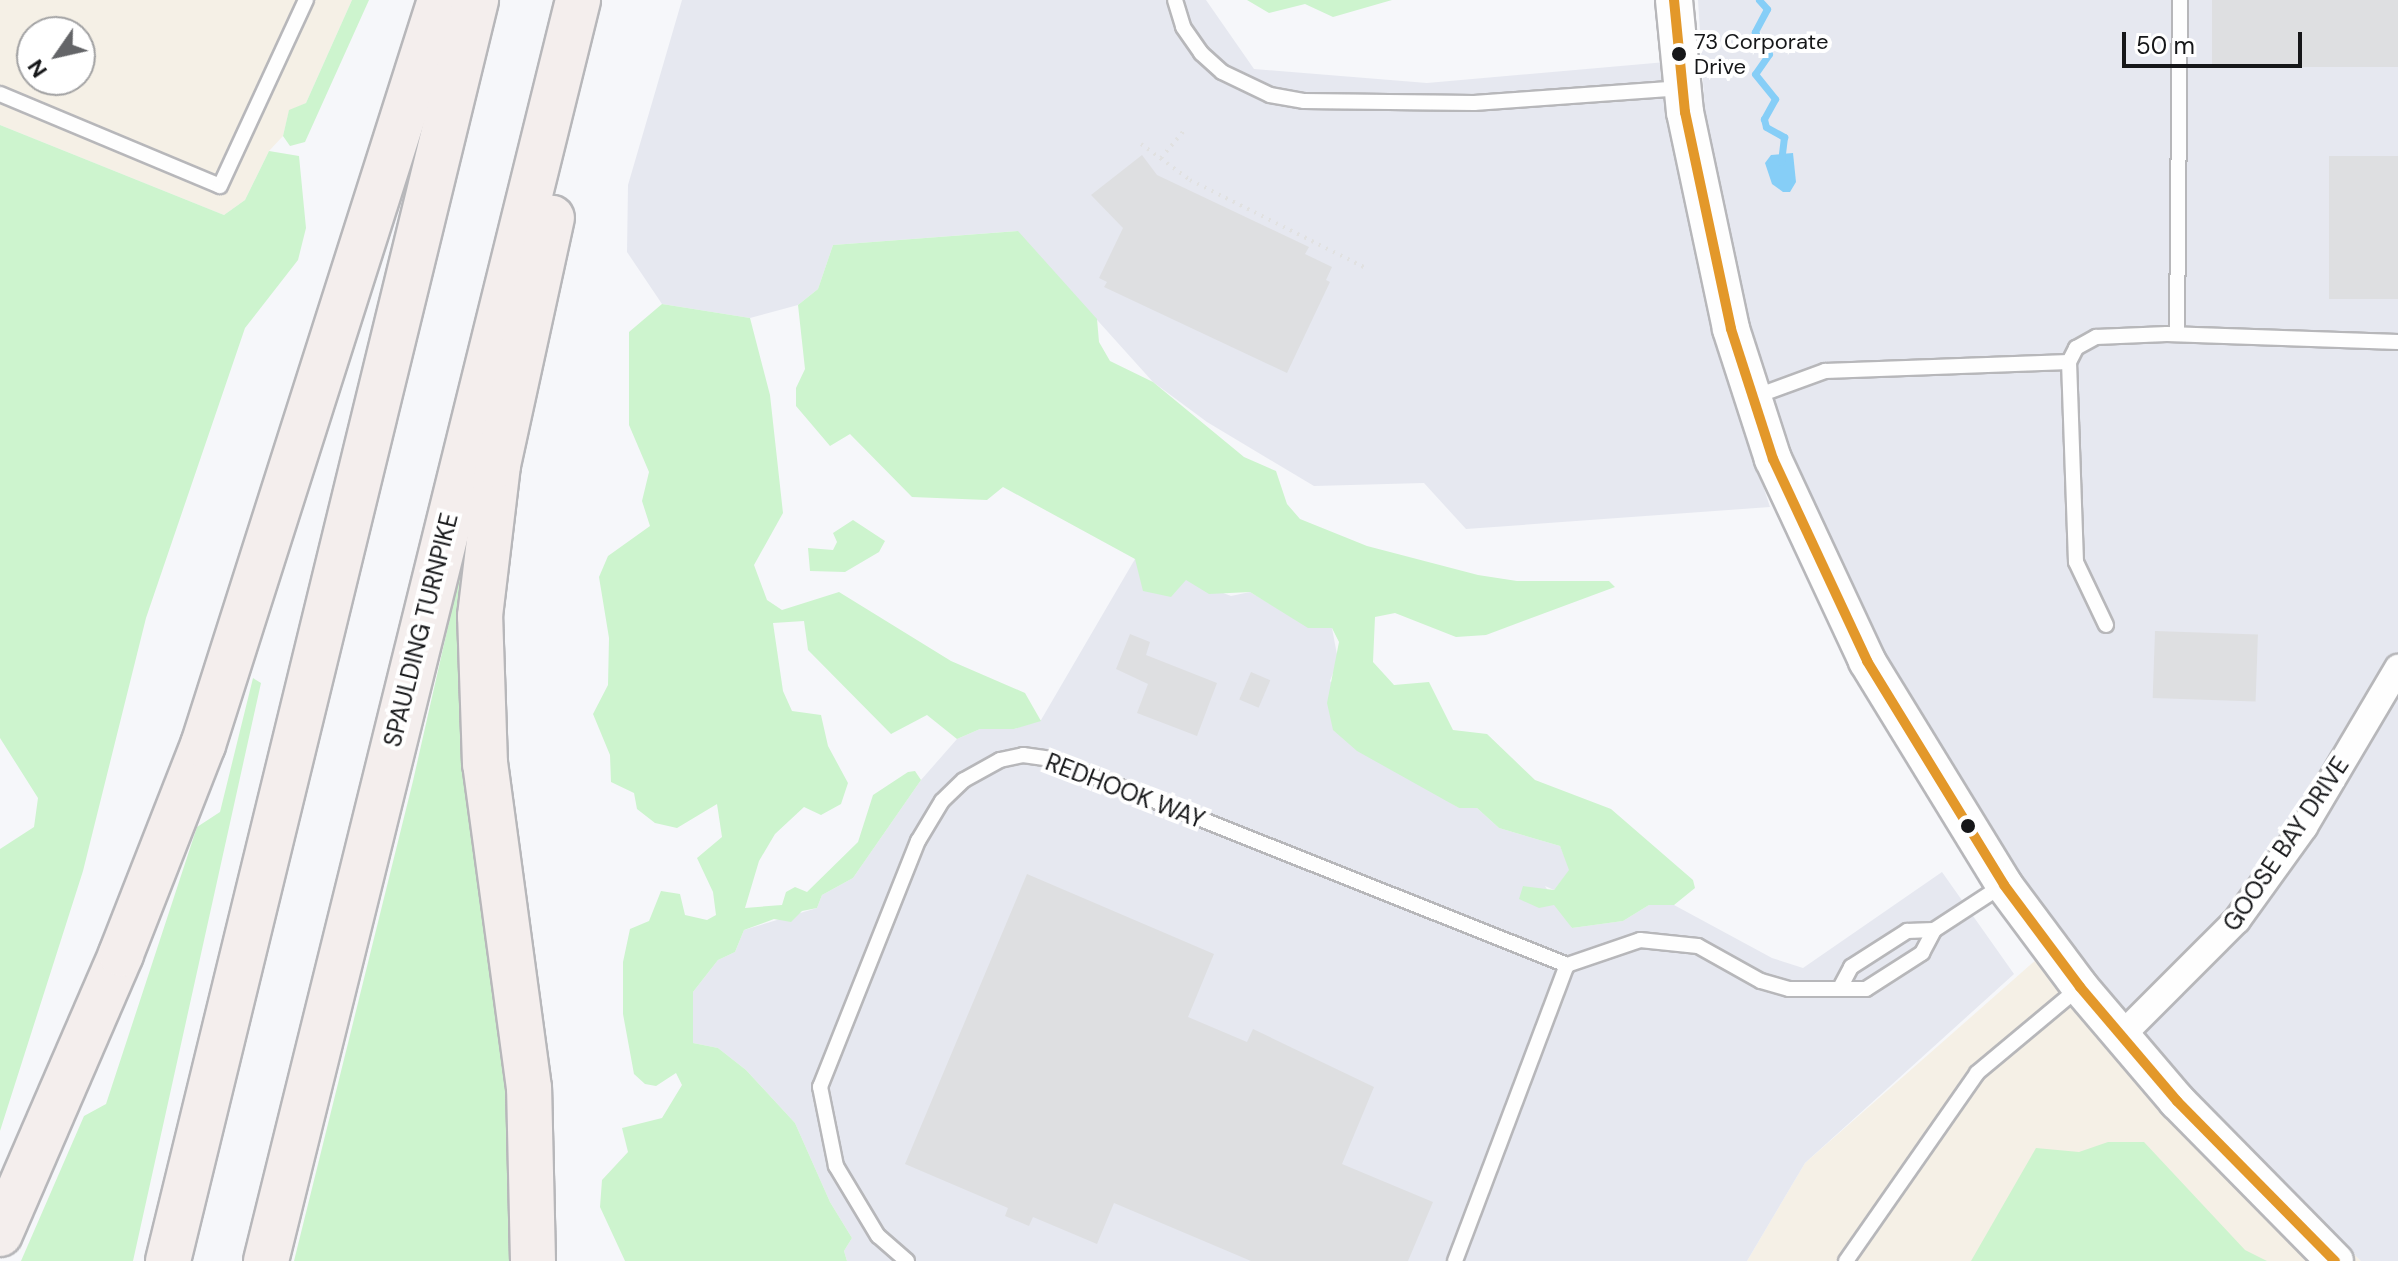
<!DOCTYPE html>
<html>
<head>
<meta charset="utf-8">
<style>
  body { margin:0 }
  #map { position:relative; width:2398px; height:1261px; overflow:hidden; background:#f6f7fa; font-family:"DM Sans",sans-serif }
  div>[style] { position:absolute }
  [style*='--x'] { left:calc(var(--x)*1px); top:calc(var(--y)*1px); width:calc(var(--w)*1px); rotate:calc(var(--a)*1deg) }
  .commercial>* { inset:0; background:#f5f0e6 }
  .built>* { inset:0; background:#e6e8f0 }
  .green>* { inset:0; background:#cdf4ce }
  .water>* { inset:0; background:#86cef7 }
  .stream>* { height:7px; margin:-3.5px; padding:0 3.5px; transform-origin:3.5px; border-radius:3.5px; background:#86cef7 }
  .building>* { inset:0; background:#dedfe1; transform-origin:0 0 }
  .path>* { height:4px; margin-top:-2px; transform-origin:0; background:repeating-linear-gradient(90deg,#e1e1e1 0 2px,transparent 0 8px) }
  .roads { filter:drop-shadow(2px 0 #b7b7ba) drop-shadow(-2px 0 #b7b7ba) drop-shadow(0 2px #b7b7ba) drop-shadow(0 -2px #b7b7ba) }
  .lane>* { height:14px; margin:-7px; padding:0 7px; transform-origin:7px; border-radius:7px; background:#fefefe }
  .street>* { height:26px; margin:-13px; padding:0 13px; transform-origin:13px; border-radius:13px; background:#fefefe }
  .secondary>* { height:36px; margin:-18px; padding:0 18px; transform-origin:18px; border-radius:18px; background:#fefefe }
  .highway>* { height:44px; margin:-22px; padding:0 22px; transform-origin:22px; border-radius:22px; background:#f4eeed }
  .bus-1>* { height:10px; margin:-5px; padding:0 5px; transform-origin:5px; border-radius:5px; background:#e3982a }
  .dots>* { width:22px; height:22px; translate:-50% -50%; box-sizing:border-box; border:4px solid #fff; border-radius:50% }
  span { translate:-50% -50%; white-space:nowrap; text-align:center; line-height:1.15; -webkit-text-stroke:8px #fff; paint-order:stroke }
  .bus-label { font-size:22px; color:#161719 }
  .left { translate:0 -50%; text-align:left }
  .street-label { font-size:24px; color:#161719 }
  .north { position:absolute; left:16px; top:16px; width:80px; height:80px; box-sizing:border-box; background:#fff; border:2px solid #a2a2a3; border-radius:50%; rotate:236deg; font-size:22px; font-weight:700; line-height:32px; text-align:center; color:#161719 }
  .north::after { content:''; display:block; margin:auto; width:28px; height:36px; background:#646568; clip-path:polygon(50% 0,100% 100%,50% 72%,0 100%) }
  .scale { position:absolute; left:2122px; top:32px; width:180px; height:36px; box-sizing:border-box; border:4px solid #161719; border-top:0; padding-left:10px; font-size:24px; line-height:28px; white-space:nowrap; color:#161719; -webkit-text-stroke:6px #fff; paint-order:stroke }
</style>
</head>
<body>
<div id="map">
  <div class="commercial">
    <div style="clip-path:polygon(evenodd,0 0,352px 0,306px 103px,289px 111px,283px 136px,269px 151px,245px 200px,224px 215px,0 125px,0 0,32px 32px,80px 32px,80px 80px,32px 80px,32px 32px)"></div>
    <div style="clip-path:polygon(2062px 937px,2206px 1112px,2361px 1261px,1747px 1261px,1805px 1163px)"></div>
  </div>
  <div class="built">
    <div style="clip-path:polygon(682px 0,1206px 0,1254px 69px,1427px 83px,1666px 62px,1736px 403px,1770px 507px,1466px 529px,1424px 483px,1314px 486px,1207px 422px,1153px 382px,1017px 231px,833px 245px,818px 289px,798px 305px,750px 318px,662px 304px,627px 252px,628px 185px)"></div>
    <div style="clip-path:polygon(1698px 0,2398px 0,2398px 1261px,2361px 1261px,2206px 1112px,2062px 937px,1988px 829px,1907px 692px,1820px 529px,1750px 333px,1706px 129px)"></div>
    <div style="clip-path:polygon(1135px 559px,1231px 596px,1250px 592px,1308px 627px,1332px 628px,1338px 660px,1330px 681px,1411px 778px,1459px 808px,1477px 808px,1499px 828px,1560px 846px,1570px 870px,1554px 890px,1545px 886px,1572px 928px,1623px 921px,1649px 905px,1674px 905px,1772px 958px,1803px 968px,1942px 872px,2014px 974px,1805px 1163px,1747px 1261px,847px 1261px,844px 1251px,852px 1238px,830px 1202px,795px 1123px,746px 1070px,718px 1048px,693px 1043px,693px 992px,718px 960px,735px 952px,744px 930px,817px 908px,822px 895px,853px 878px,921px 780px,957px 739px,980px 729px,1014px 729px,1041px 720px)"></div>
  </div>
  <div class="green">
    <div style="clip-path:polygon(352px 0,369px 0,305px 142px,290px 146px,283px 136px,289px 110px,306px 103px)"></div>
    <div style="clip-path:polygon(1247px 0,1392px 0,1333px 17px,1305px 4px,1269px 13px)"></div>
    <div style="clip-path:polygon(0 125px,224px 215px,245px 200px,269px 151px,299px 156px,306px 228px,298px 260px,245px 328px,146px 618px,83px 871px,0 1131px,0 849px,34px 827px,38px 798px,0 738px)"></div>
    <div style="clip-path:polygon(1018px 231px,1097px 319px,1099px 342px,1110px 361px,1153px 382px,1244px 457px,1276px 471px,1287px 504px,1300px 519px,1367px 546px,1478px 575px,1517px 581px,1609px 581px,1615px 587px,1486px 635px,1456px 637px,1395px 613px,1375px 617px,1373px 662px,1394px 685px,1429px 682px,1453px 730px,1487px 734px,1535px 780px,1611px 809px,1693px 880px,1695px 888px,1674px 905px,1649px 905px,1623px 921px,1572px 928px,1554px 905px,1539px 908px,1519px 899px,1523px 886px,1554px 890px,1569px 870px,1560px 846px,1499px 828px,1477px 808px,1459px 808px,1357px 751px,1333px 730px,1327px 703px,1339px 642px,1332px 628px,1308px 628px,1250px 592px,1209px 594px,1186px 580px,1171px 597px,1143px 591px,1135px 559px,1003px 487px,987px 500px,912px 497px,850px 434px,830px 446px,796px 406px,796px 388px,805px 369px,798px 305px,818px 289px,833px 245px)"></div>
    <div style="clip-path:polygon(662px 304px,750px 318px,770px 395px,783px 513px,754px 565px,767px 600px,782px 610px,839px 592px,951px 661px,1025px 693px,1041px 721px,1014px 729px,980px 729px,957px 739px,927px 715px,891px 734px,808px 650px,804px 621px,773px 623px,783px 691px,792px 711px,821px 715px,828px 746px,848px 783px,841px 804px,821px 815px,804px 807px,775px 834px,759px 861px,745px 908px,782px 905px,786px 892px,795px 887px,807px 892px,858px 842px,873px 795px,908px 772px,915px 771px,921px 780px,853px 878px,822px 895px,817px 908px,802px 911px,791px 922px,774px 919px,744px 930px,735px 952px,718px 960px,693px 992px,693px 1043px,718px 1048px,746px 1070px,795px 1123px,830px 1202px,852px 1238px,844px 1251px,847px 1261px,625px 1261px,600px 1207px,602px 1180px,628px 1152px,622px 1128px,662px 1118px,682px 1085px,676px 1073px,656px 1086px,645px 1084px,634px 1074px,623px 1014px,623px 962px,630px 929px,649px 921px,661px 891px,680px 894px,685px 915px,707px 920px,716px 915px,713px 892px,697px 858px,722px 837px,717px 804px,677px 828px,655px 823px,637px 809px,634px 793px,611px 782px,610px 755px,593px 714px,608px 685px,609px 638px,599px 577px,608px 556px,650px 526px,642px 501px,649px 472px,629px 425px,629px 332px)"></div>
    <div style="clip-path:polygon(853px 520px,885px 541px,879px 552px,845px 572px,810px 571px,808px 548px,833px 550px,837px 542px,833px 533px)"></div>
    <div style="clip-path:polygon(471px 525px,518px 1261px,294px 1261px,413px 781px)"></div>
    <div style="clip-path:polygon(253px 678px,261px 683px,133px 1261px,21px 1261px,84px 1116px,106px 1104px,197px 827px,220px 812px)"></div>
    <div style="clip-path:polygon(2108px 1142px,2144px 1142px,2245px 1250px,2267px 1261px,1971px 1261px,2036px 1148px,2079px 1152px)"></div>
  </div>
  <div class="water">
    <div style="clip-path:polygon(1793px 153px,1796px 182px,1790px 192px,1783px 192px,1772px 184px,1765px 163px,1771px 155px)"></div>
  </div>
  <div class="stream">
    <div style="--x:1759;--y:0;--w:12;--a:48"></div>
    <div style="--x:1767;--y:9;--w:26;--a:118"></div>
    <div style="--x:1755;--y:32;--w:26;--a:58"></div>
    <div style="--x:1769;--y:54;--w:24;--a:125"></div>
    <div style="--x:1755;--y:74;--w:32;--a:51"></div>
    <div style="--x:1775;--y:99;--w:23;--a:119"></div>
    <div style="--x:1764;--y:119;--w:8;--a:76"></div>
    <div style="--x:1766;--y:127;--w:21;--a:29"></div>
    <div style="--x:1784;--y:137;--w:25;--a:97"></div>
  </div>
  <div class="building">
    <div style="left:2212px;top:0;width:186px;height:67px"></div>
    <div style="clip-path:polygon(1142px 155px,1157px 175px,1309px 247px,1305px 254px,1332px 267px,1326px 280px,1330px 282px,1287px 373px,1104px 287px,1107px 282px,1099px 278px,1123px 228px,1091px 195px)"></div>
    <div style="left:2398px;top:156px;width:143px;height:69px;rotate:90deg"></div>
    <div style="left:2155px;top:631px;width:103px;height:67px;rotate:2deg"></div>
    <div style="clip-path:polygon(1130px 634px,1150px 642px,1146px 655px,1217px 683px,1197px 736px,1137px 713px,1148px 684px,1116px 669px)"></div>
    <div style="left:1251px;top:672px;width:21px;height:30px;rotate:23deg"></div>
    <div style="clip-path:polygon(1027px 874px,1214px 954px,1188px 1017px,1247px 1042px,1253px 1029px,1374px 1087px,1342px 1164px,1433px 1202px,1408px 1261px,1251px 1261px,1114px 1203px,1097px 1244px,1033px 1217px,1029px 1226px,1005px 1216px,1008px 1208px,905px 1164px)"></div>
  </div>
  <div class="path">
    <div style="--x:1141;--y:144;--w:61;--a:36.3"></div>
    <div style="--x:1190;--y:180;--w:199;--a:26.6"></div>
    <div style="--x:1161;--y:158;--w:38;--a:-50"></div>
  </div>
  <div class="roads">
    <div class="lane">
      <div style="--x:1175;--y:0;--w:28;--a:73"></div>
      <div style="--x:1183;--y:27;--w:32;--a:55"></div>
      <div style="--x:1201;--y:53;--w:28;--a:42"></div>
      <div style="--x:1222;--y:72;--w:53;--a:25.6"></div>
      <div style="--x:1270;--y:95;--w:35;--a:10"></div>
      <div style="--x:1304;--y:101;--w:170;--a:0.7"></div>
      <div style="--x:1474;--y:103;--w:209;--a:-4.1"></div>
      <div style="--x:0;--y:94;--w:238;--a:22.7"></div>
      <div style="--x:220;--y:186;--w:205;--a:-65.2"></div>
      <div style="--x:2177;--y:334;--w:334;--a:-89.5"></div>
      <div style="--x:1754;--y:397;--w:76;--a:-20.1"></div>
      <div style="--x:1825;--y:371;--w:244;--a:-2.1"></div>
      <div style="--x:2106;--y:625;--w:70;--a:-115.5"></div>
      <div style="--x:2076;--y:562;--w:200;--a:-92"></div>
      <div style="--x:2069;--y:362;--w:16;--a:-63"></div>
      <div style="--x:2076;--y:348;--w:23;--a:-29"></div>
      <div style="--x:2096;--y:337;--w:71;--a:-2.4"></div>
      <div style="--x:2167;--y:334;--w:231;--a:2"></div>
      <div style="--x:1840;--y:988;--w:24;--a:-62"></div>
      <div style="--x:1851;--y:967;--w:67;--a:-32.7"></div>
      <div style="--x:1907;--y:931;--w:27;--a:-2"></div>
      <div style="--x:907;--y:1261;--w:38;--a:-139"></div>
      <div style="--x:878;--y:1236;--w:82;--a:-121"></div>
      <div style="--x:836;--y:1166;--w:81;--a:-101.4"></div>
      <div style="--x:820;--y:1087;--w:265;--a:-68.3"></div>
      <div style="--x:918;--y:841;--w:47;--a:-59"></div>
      <div style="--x:942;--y:801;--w:30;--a:-44"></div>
      <div style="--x:964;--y:780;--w:41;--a:-29.1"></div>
      <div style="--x:1000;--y:760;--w:24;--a:-12"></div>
      <div style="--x:1023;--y:755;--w:27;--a:8"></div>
      <div style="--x:1050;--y:759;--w:557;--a:21.72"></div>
      <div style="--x:1567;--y:965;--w:77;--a:-18.9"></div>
      <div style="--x:1640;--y:940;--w:58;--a:5.9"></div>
      <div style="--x:1698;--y:946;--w:72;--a:29.1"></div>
      <div style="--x:1761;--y:981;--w:29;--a:16"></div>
      <div style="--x:1789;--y:989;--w:77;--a:0"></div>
      <div style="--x:1866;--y:989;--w:67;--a:-32.7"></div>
      <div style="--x:1922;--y:953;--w:26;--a:-62"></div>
      <div style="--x:1934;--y:930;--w:82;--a:-33.1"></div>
      <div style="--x:1455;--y:1261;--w:316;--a:-69.3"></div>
      <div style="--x:1846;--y:1261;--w:229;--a:-55.1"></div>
      <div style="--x:1977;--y:1073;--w:134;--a:-39.9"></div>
    </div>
    <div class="street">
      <div style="--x:2120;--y:1037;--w:165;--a:-45"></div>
      <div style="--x:2237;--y:920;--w:115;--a:-54.2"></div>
      <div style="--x:2304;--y:827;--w:185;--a:-59.4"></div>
    </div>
    <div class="secondary">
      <div style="--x:1674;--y:0;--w:113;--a:84.4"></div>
      <div style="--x:1685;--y:112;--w:222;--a:78"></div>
      <div style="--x:1731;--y:329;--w:137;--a:72.1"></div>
      <div style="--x:1773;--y:459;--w:223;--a:65"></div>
      <div style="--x:1867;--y:661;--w:263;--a:58.5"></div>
      <div style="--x:2004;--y:885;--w:127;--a:53.3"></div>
      <div style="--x:2080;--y:987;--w:150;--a:49.6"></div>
      <div style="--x:2177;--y:1101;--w:225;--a:45.4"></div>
    </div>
    <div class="highway">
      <div style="--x:0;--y:1234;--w:305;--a:-66.6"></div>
      <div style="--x:121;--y:954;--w:225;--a:-68.6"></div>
      <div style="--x:203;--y:745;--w:782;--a:-72.35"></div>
      <div style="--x:168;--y:1261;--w:1298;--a:-76.27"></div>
      <div style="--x:266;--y:1261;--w:1299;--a:-76.1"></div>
      <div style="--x:533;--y:1261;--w:173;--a:-91.3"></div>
      <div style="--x:529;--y:1088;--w:327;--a:-97.7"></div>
      <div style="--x:485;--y:764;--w:148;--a:-91.9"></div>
      <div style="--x:480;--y:616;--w:152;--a:-83.2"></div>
      <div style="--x:498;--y:465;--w:253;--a:-77.7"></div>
    </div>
  </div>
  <div class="bus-1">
    <div style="--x:1674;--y:0;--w:113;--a:84.4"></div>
    <div style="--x:1685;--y:112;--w:222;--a:78"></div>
    <div style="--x:1731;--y:329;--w:137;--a:72.1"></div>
    <div style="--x:1773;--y:459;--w:223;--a:65"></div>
    <div style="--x:1867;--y:661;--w:263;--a:58.5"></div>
    <div style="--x:2004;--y:885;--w:127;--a:53.3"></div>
    <div style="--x:2080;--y:987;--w:150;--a:49.6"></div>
    <div style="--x:2177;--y:1101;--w:225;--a:45.4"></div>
  </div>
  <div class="dots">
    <div style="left:1679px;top:54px;background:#161719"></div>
    <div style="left:1968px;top:826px;background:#161719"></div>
  </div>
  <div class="bus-label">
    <span class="left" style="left:1694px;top:54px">73 Corporate<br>Drive</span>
  </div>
  <div class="street-label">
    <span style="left:421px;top:630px;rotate:-76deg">SPAULDING TURNPIKE</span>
    <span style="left:1125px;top:791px;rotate:21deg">REDHOOK WAY</span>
    <span style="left:2286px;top:844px;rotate:-56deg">GOOSE BAY DRIVE</span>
  </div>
  <div class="north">N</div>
  <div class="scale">50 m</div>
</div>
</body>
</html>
